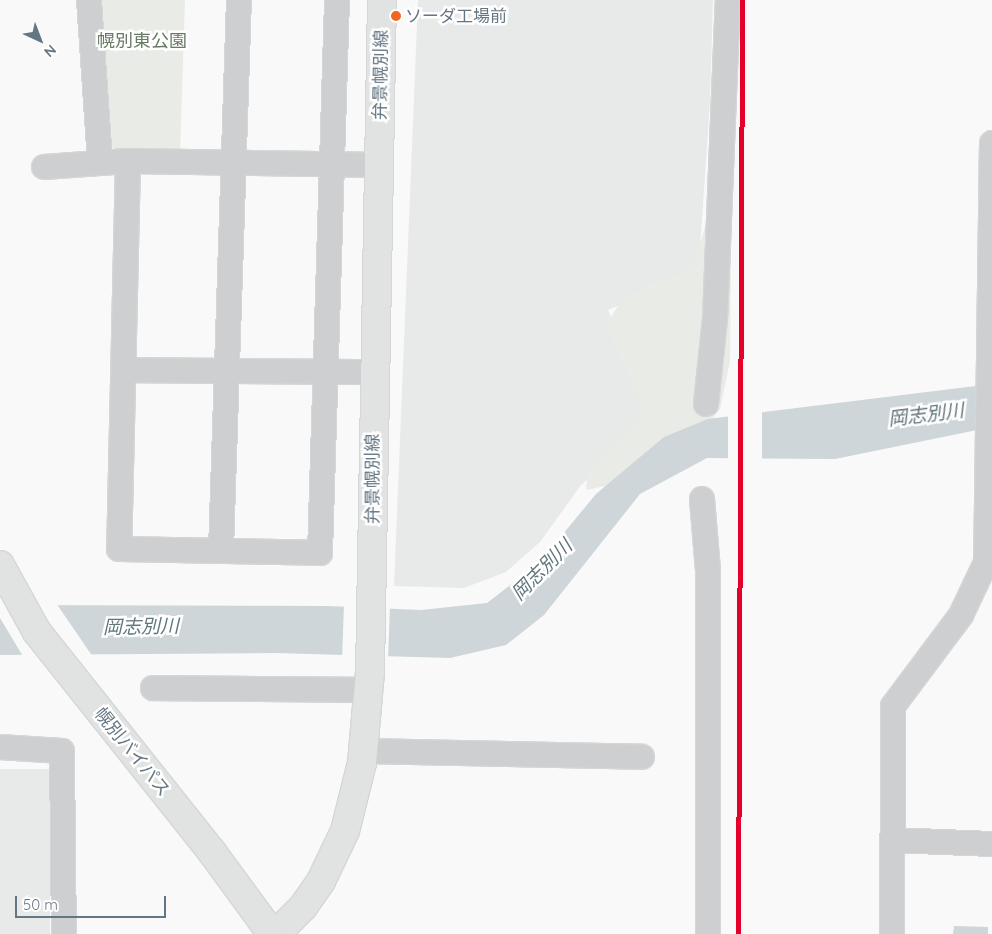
<!DOCTYPE html>
<html>
<head>
<meta charset="utf-8">
<style>
  body { margin:0 }
  #map { position:relative; width:992px; height:934px; overflow:hidden; background:#f9f9f9; font-family:Quicksand,"Noto Sans JP",sans-serif }
  div>[style] { position:absolute }
  [style*='--x'] { left:calc(var(--x)*1px); top:calc(var(--y)*1px); width:calc(var(--w)*1px); rotate:calc(var(--a)*1deg) }
  .built>* { inset:0; background:#e8e9e9; transform-origin:0 0 }
  .green>* { inset:0; background:#e8ebe6 }
  .water>* { inset:0; background:#ced6d9 }
  .pier>* { inset:0; background:#f9f9f9; transform-origin:0 0 }
  .roads { filter:drop-shadow(1px 0 #d5d6d7) drop-shadow(-1px 0 #d5d6d7) drop-shadow(0 1px #d5d6d7) drop-shadow(0 -1px #d5d6d7) }
  .minor>* { height:24px; margin:-12px; padding:0 12px; transform-origin:12px; border-radius:12px; background:#cecfd0 }
  .major>* { height:28px; margin:-14px; padding:0 14px; transform-origin:14px; border-radius:14px; background:#e1e2e2 }
  .highway>* { height:28px; margin:-14px; padding:0 14px; transform-origin:14px; border-radius:14px; background:#e1e2e2 }
  .rail-1>* { height:5px; margin:-2.5px; padding:0 2.5px; transform-origin:2.5px; border-radius:2.5px; background:#e4002b }
  .dots>* { width:14px; height:14px; translate:-50% -50%; box-sizing:border-box; border:2px solid #fff; border-radius:50% }
  span { translate:-50% -50%; white-space:nowrap; text-align:center; line-height:1.15; -webkit-text-stroke:5px #fff; paint-order:stroke }
  .bus-label { font-size:17px; color:#657683 }
  .left { translate:0 -50%; text-align:left }
  .park-label { font-size:18px; color:#687a64 }
  .street-label { font-size:18px; color:#657683 }
  .water-label { font-size:19px; color:#60757c; font-style:italic }
  .north { position:absolute; left:15px; top:15px; width:50px; height:50px; -webkit-text-stroke:4px #fff; paint-order:stroke; rotate:137deg; font-size:14px; font-weight:700; line-height:20px; text-align:center; color:#657683 }
  .north::after { content:''; display:block; margin:auto; width:18px; height:22px; background:#657683; clip-path:polygon(50% 0,100% 100%,50% 72%,0 100%) }
  .scale { position:absolute; left:15px; top:896px; width:151px; height:22px; box-sizing:border-box; border:2px solid #657683; border-top:0; padding-left:6px; font-size:15px; line-height:18px; white-space:nowrap; color:#657683; -webkit-text-stroke:4px #fff; paint-order:stroke }
</style>
</head>
<body>
<div id="map">
  <div class="built">
    <div style="clip-path:polygon(418px 0,713px 0,710px 100px,699px 265px,694px 273px,608px 310px,661px 417px,581px 485px,540px 542px,506px 572px,464px 588px,394px 586px)"></div>
    <div style="left:0;top:769px;width:50px;height:165px"></div>
  </div>
  <div class="green">
    <div style="clip-path:polygon(99px 0,185px 0,180px 152px,115px 151px,109px 143px)"></div>
    <div style="clip-path:polygon(706px 223px,729px 236px,731px 259px,730px 361px,720px 409px,707px 426px,615px 484px,586px 490px,588px 471px,642px 416px,640px 403px,606px 326px,620px 302px,657px 281px,687px 271px,699px 248px)"></div>
  </div>
  <div class="water">
    <div style="clip-path:polygon(992px 384px,992px 427px,835px 459px,707px 458px,640px 494px,544px 615px,506px 645px,450px 658px,276px 653px,0 655px,0 605px,327px 606px,421px 610px,487px 603px,539px 563px,596px 494px,664px 437px,708px 419px)"></div>
    <div style="clip-path:polygon(954px 926px,988px 927px,988px 934px,953px 934px)"></div>
  </div>
  <div class="pier">
    <div style="left:762px;top:411px;width:50px;height:34px;rotate:90deg"></div>
    <div style="clip-path:polygon(0 602px,56px 603px,93px 657px,24px 658px,0 618px)"></div>
    <div style="left:344px;top:604px;width:46px;height:53px;rotate:2deg"></div>
  </div>
  <div class="roads">
    <div class="minor">
      <div style="--x:89;--y:0;--w:162;--a:86.1"></div>
      <div style="--x:992;--y:143;--w:419;--a:90.8"></div>
      <div style="--x:986;--y:562;--w:8;--a:40"></div>
      <div style="--x:128;--y:161;--w:388;--a:91.3"></div>
      <div style="--x:119;--y:549;--w:201;--a:1.1"></div>
      <div style="--x:320;--y:553;--w:553;--a:-88.24"></div>
      <div style="--x:44;--y:167;--w:84;--a:-4.1"></div>
      <div style="--x:128;--y:161;--w:252;--a:0.9"></div>
      <div style="--x:125;--y:370;--w:248;--a:0.5"></div>
      <div style="--x:706;--y:404;--w:85;--a:-84"></div>
      <div style="--x:715;--y:319;--w:319;--a:-87.7"></div>
      <div style="--x:702;--y:499;--w:72;--a:85.2"></div>
      <div style="--x:708;--y:571;--w:363;--a:90"></div>
      <div style="--x:221;--y:550;--w:550;--a:-88.13"></div>
      <div style="--x:153;--y:688;--w:213;--a:0.5"></div>
      <div style="--x:0;--y:747;--w:62;--a:3.7"></div>
      <div style="--x:62;--y:751;--w:183;--a:89.4"></div>
      <div style="--x:363;--y:751;--w:279;--a:1.2"></div>
      <div style="--x:892;--y:840;--w:100;--a:2.3"></div>
      <div style="--x:892;--y:934;--w:228;--a:-89.7"></div>
      <div style="--x:893;--y:706;--w:114;--a:-53.2"></div>
      <div style="--x:961;--y:615;--w:59;--a:-64.7"></div>
    </div>
    <div class="major">
      <div style="--x:276;--y:934;--w:38;--a:-45"></div>
      <div style="--x:303;--y:907;--w:32;--a:-55"></div>
      <div style="--x:321;--y:881;--w:55;--a:-64.4"></div>
      <div style="--x:345;--y:831;--w:70;--a:-76"></div>
      <div style="--x:362;--y:763;--w:91;--a:-85"></div>
      <div style="--x:370;--y:672;--w:672;--a:-88.98"></div>
    </div>
    <div class="highway">
      <div style="--x:0;--y:565;--w:77;--a:61.1"></div>
      <div style="--x:37;--y:632;--w:281;--a:51.5"></div>
      <div style="--x:212;--y:852;--w:102;--a:53.8"></div>
    </div>
  </div>
  <div class="rail-1">
    <div style="--x:738;--y:934;--w:934;--a:-89.75"></div>
  </div>
  <div class="dots">
    <div style="left:396px;top:16px;background:#f26522"></div>
  </div>
  <div class="bus-label">
    <span class="left" style="left:405px;top:16px">ソーダ工場前</span>
  </div>
  <div class="park-label">
    <span style="left:142px;top:41px">幌別東公園</span>
  </div>
  <div class="street-label">
    <span style="left:381px;top:75px;rotate:-89deg">弁景幌別線</span>
    <span style="left:373px;top:479px;rotate:-90deg">弁景幌別線</span>
    <span style="left:132px;top:752px;rotate:51deg">幌別バイパス</span>
  </div>
  <div class="water-label">
    <span style="left:926px;top:415px;rotate:-7deg">岡志別川</span>
    <span style="left:542px;top:570px;rotate:-45deg">岡志別川</span>
    <span style="left:141px;top:627px;rotate:-1deg">岡志別川</span>
  </div>
  <div class="north">N</div>
  <div class="scale">50 m</div>
</div>
</body>
</html>
